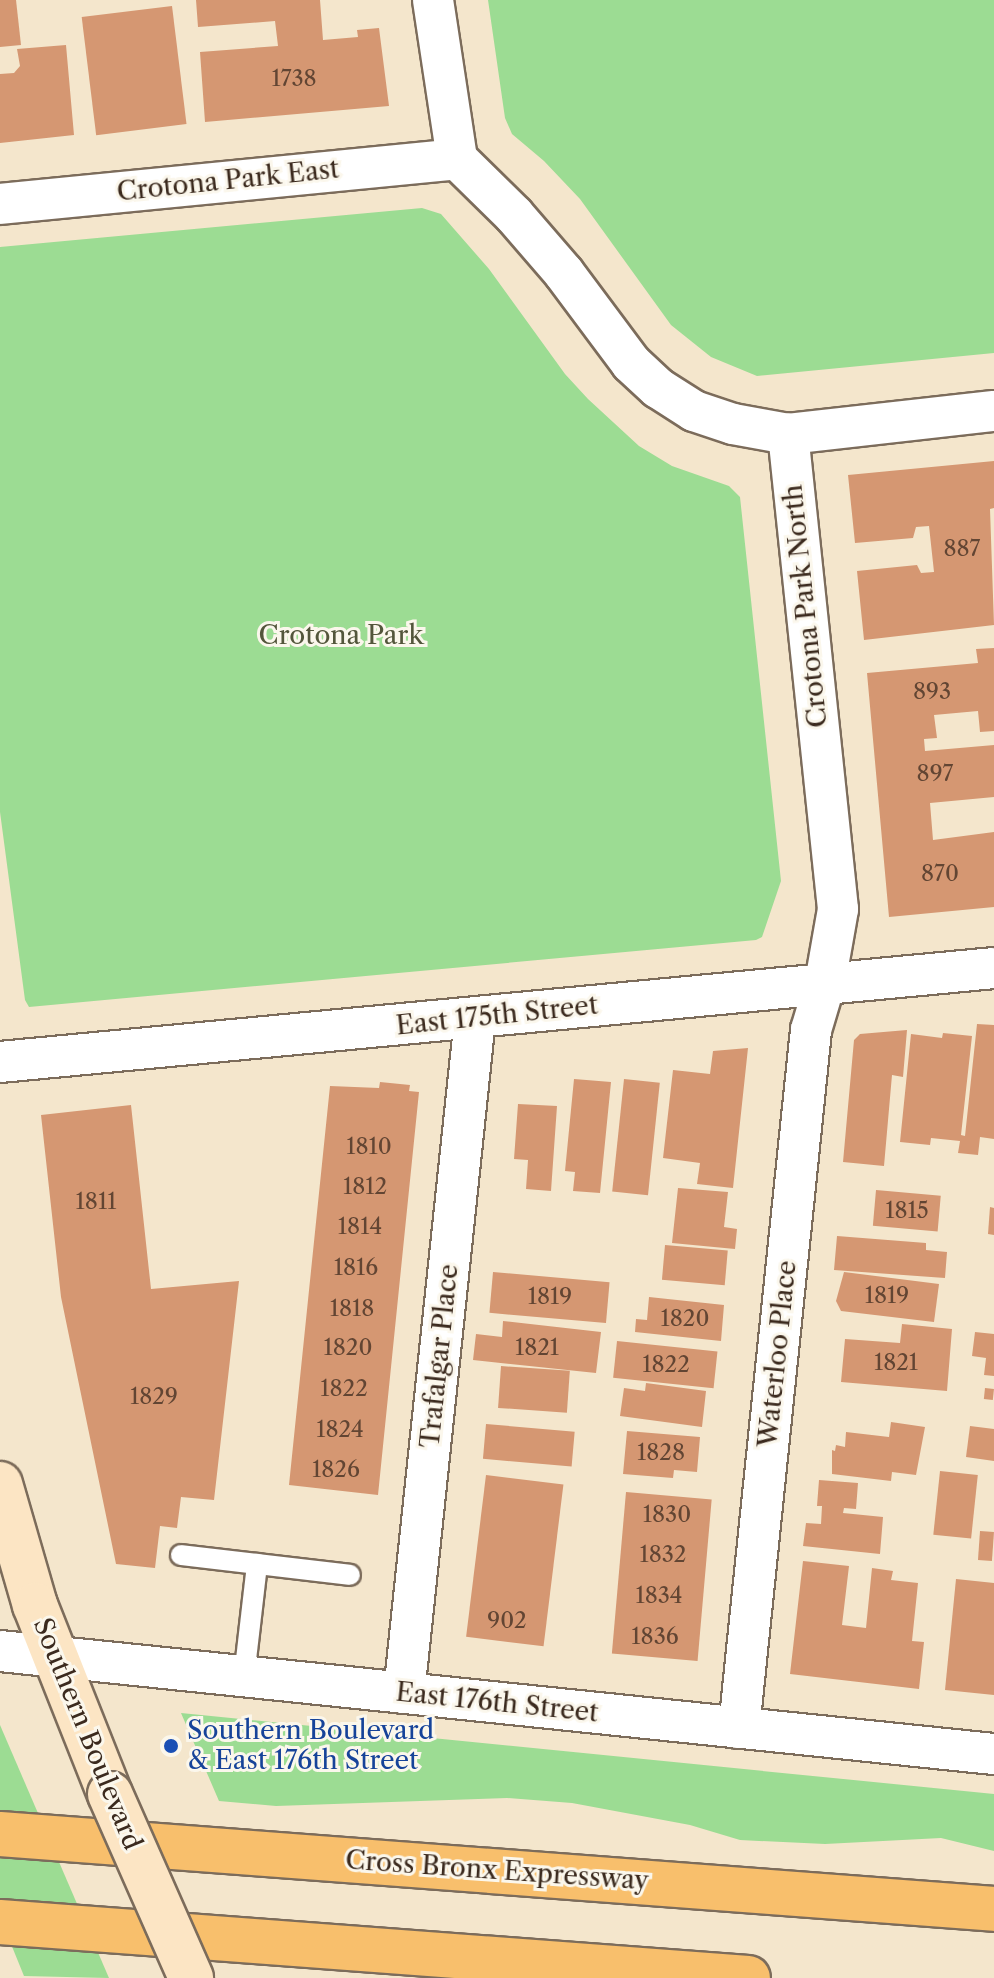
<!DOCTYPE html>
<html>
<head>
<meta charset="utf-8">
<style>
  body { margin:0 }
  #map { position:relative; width:994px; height:1978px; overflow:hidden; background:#f4e6cc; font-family:"Libre Caslon Text",serif }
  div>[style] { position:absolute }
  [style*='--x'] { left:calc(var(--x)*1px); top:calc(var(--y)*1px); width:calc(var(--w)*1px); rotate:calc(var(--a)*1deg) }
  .green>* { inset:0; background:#9cdc93 }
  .building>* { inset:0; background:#d59772; transform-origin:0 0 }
  .roads { filter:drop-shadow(2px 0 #7c6c5b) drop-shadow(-2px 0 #7c6c5b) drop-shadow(0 2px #7c6c5b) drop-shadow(0 -2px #7c6c5b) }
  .service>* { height:20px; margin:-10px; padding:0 10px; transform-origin:10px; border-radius:10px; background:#fff }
  .minor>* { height:40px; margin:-20px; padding:0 20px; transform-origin:20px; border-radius:20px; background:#fff }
  .secondary>* { height:44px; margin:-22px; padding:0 22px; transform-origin:22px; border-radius:22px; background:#fce5c4 }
  .motorway>* { height:44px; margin:-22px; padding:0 22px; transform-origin:22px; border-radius:22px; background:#f8bf6c }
  .bridges { filter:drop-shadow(2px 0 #7c6c5b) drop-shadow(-2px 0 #7c6c5b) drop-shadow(0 2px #7c6c5b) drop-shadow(0 -2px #7c6c5b) }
  .secondary-bridge>* { height:44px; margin:-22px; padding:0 22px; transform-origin:22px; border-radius:22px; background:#fce5c4 }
  .dots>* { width:22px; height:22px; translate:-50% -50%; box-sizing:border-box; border:4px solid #fbf7ec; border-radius:50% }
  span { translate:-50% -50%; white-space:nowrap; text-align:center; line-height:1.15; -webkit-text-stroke:6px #fbf7ec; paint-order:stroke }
  .number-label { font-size:22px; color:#624533 }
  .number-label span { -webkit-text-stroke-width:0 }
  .street-label { font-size:26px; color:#3b2a1e }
  .park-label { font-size:26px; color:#53563b }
  .transit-label { font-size:26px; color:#164399 }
  .left { translate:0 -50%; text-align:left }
</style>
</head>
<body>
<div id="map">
  <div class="green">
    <div style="clip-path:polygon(488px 0,994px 0,994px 353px,757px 376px,711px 357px,671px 325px,580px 199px,544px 161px,512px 134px,505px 118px)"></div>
    <div style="clip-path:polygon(422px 208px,441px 214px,489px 269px,565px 374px,588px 399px,639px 446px,672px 466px,729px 486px,740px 497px,781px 881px,762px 937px,756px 940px,29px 1007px,25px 1000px,0 812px,0 247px)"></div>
    <div style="clip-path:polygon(181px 1713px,994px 1794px,994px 1851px,941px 1838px,825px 1844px,740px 1840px,690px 1825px,572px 1803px,507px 1798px,276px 1806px,219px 1801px)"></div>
    <div style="clip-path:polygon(0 1725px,109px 1978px,24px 1976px,0 1917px)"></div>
  </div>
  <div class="building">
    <div style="clip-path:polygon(0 0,16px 0,21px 45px,0 47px)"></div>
    <div style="clip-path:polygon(196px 0,320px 0,323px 40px,358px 37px,357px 30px,379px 28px,389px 106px,205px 122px,200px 52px,278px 46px,275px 21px,198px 27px)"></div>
    <div style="left:172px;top:6px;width:119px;height:91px;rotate:83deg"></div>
    <div style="clip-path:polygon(66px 45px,74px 135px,0 143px,0 74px,14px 73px,20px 66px,17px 49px)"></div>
    <div style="clip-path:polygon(994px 461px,994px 508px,990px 509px,994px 625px,864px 640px,857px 571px,917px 565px,921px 573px,934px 572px,929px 526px,916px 527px,913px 538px,855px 543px,848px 475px)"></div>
    <div style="clip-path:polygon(994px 648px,994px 731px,980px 732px,978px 711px,934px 715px,937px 738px,924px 739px,925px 751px,994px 745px,994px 797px,930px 803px,933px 840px,994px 832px,994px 907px,889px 917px,867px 673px,978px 663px,976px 649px)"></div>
    <div style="clip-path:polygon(977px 1024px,994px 1025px,994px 1139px,980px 1137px,978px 1155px,958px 1153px,960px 1141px,931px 1138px,930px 1145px,900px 1142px,911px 1034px,942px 1038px,943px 1033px,972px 1036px,961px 1135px,965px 1136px)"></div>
    <div style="clip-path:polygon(907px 1030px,903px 1077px,892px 1075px,884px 1166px,843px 1162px,854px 1040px,860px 1034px)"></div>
    <div style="clip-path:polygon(748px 1048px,733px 1188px,697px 1184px,700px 1163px,663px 1158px,673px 1070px,710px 1074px,713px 1051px)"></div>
    <div style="clip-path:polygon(574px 1079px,611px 1082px,600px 1193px,573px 1191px,575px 1172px,565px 1171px)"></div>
    <div style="left:624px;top:1079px;width:36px;height:113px;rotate:6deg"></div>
    <div style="clip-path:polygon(380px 1082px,410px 1085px,409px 1091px,419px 1092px,378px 1495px,289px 1485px,330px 1086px,379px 1088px)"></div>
    <div style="clip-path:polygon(518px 1104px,557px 1106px,551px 1191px,526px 1189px,528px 1160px,514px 1159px)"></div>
    <div style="clip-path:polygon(131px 1105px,151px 1289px,239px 1281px,214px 1500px,181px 1497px,177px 1528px,160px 1526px,155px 1568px,116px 1564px,61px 1297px,41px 1115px)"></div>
    <div style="clip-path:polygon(678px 1188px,728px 1192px,724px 1227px,737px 1229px,735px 1249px,672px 1243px)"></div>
    <div style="left:876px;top:1190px;width:65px;height:36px;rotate:5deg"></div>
    <div style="clip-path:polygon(990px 1207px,994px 1208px,994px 1235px,988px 1234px)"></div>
    <div style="clip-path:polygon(837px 1236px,926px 1243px,926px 1250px,947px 1252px,945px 1278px,834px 1270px)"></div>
    <div style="left:665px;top:1245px;width:63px;height:35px;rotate:5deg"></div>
    <div style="left:493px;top:1272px;width:117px;height:41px;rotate:5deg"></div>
    <div style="clip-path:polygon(844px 1272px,939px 1284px,934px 1322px,841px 1311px,836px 1301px)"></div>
    <div style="clip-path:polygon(649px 1297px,724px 1305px,721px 1341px,635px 1332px,636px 1319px,647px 1320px)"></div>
    <div style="clip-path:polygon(503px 1321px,601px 1332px,596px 1373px,473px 1360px,476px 1334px,502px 1337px)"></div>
    <div style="clip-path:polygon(902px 1324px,952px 1329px,947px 1391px,841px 1382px,845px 1339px,900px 1343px)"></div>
    <div style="clip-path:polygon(975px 1332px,994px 1334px,994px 1376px,984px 1375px,986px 1358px,972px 1356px)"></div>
    <div style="left:617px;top:1341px;width:101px;height:37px;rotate:6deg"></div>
    <div style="left:501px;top:1366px;width:69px;height:42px;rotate:4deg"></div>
    <div style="clip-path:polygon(646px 1383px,706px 1391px,702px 1427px,620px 1416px,624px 1388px,645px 1391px)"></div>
    <div style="left:985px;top:1388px;width:9px;height:11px;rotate:6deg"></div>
    <div style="clip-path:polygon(891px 1422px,925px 1427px,916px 1475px,892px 1472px,891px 1481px,832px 1474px,832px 1450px,835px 1451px,836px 1445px,845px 1447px,846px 1432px,889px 1437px)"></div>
    <div style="left:486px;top:1424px;width:89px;height:35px;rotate:5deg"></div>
    <div style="clip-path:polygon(970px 1426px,994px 1429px,994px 1461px,966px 1457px)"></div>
    <div style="clip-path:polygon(627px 1431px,700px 1437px,697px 1472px,674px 1470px,673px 1478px,623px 1474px)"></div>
    <div style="left:940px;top:1471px;width:38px;height:64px;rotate:6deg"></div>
    <div style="left:486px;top:1475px;width:78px;height:163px;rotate:7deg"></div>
    <div style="clip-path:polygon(819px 1480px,858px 1483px,856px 1509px,844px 1508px,843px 1513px,883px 1517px,880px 1554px,803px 1546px,806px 1523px,821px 1524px,822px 1506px,817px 1506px)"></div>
    <div style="left:626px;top:1492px;width:86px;height:162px;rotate:5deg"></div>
    <div style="left:980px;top:1531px;width:14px;height:29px;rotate:4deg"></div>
    <div style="clip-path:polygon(803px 1561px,849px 1566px,842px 1625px,866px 1628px,872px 1568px,893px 1571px,891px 1580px,918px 1583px,912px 1641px,924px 1642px,919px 1689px,790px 1674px)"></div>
    <div style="clip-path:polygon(956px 1579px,994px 1583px,994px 1695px,945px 1690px)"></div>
  </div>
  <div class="roads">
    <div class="service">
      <div style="--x:181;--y:1555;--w:170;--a:6.7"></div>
      <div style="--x:244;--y:1677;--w:114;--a:-83.4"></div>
    </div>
    <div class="minor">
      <div style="--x:433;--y:0;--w:161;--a:81.4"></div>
      <div style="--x:457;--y:159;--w:80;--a:44.5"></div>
      <div style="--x:514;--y:215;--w:77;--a:49.2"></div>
      <div style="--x:564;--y:273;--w:112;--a:53.3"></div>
      <div style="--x:631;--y:363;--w:37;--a:43"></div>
      <div style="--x:658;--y:388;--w:43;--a:32.6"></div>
      <div style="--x:694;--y:411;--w:41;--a:18.4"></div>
      <div style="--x:733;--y:424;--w:56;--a:10.3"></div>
      <div style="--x:788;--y:434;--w:207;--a:-6.4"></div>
      <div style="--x:0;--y:204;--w:459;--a:-5.6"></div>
      <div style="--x:0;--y:1062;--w:998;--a:-5.4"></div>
      <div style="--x:0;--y:1651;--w:999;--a:5.92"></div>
      <div style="--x:404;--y:1693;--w:678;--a:-83.99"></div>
      <div style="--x:739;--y:1728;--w:702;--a:-84.11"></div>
      <div style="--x:811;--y:1030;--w:49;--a:-73.4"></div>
      <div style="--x:825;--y:983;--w:75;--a:-80"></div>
      <div style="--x:838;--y:909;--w:478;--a:-96"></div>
    </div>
    <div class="secondary">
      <div style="--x:0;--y:1484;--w:126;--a:73.9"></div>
      <div style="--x:35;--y:1605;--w:203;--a:68.4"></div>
    </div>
    <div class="motorway">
      <div style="--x:0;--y:1834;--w:997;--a:4.31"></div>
      <div style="--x:0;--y:1922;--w:750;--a:4.28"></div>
    </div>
  </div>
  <div class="bridges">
    <div class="secondary-bridge">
      <div style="--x:110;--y:1794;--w:201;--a:66.2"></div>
    </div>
  </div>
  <div class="dots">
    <div style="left:171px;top:1746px;background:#1a4fb4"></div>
  </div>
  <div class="number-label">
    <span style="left:294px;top:79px">1738</span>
    <span style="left:962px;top:549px">887</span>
    <span style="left:932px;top:692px">893</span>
    <span style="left:935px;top:774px">897</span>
    <span style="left:940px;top:874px">870</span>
    <span style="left:369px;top:1147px">1810</span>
    <span style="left:365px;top:1187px">1812</span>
    <span style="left:96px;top:1202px">1811</span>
    <span style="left:907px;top:1211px">1815</span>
    <span style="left:360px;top:1227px">1814</span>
    <span style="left:356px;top:1268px">1816</span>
    <span style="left:887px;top:1296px">1819</span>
    <span style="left:550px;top:1297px">1819</span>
    <span style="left:352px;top:1309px">1818</span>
    <span style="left:685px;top:1319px">1820</span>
    <span style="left:348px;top:1348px">1820</span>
    <span style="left:537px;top:1348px">1821</span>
    <span style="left:896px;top:1363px">1821</span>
    <span style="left:666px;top:1365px">1822</span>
    <span style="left:344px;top:1389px">1822</span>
    <span style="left:154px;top:1397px">1829</span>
    <span style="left:340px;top:1430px">1824</span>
    <span style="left:661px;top:1453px">1828</span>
    <span style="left:336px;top:1470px">1826</span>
    <span style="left:667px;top:1515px">1830</span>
    <span style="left:663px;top:1555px">1832</span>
    <span style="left:659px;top:1596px">1834</span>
    <span style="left:507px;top:1621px">902</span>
    <span style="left:655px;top:1637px">1836</span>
  </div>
  <div class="street-label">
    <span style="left:228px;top:181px;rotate:-6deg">Crotona Park East</span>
    <span style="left:806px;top:606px;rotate:-96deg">Crotona Park North</span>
    <span style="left:497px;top:1016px;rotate:-6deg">East 175th Street</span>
    <span style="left:778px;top:1354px;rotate:-84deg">Waterloo Place</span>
    <span style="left:440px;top:1356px;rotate:-84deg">Trafalgar Place</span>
    <span style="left:497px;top:1703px;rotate:6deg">East 176th Street</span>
    <span style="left:87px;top:1734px;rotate:68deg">Southern Boulevard</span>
    <span style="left:497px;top:1871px;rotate:4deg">Cross Bronx Expressway</span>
  </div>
  <div class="park-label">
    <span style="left:341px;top:636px">Crotona Park</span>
  </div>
  <div class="transit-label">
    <span class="left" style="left:187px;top:1746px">Southern Boulevard<br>&amp; East 176th Street</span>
  </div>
</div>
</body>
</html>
